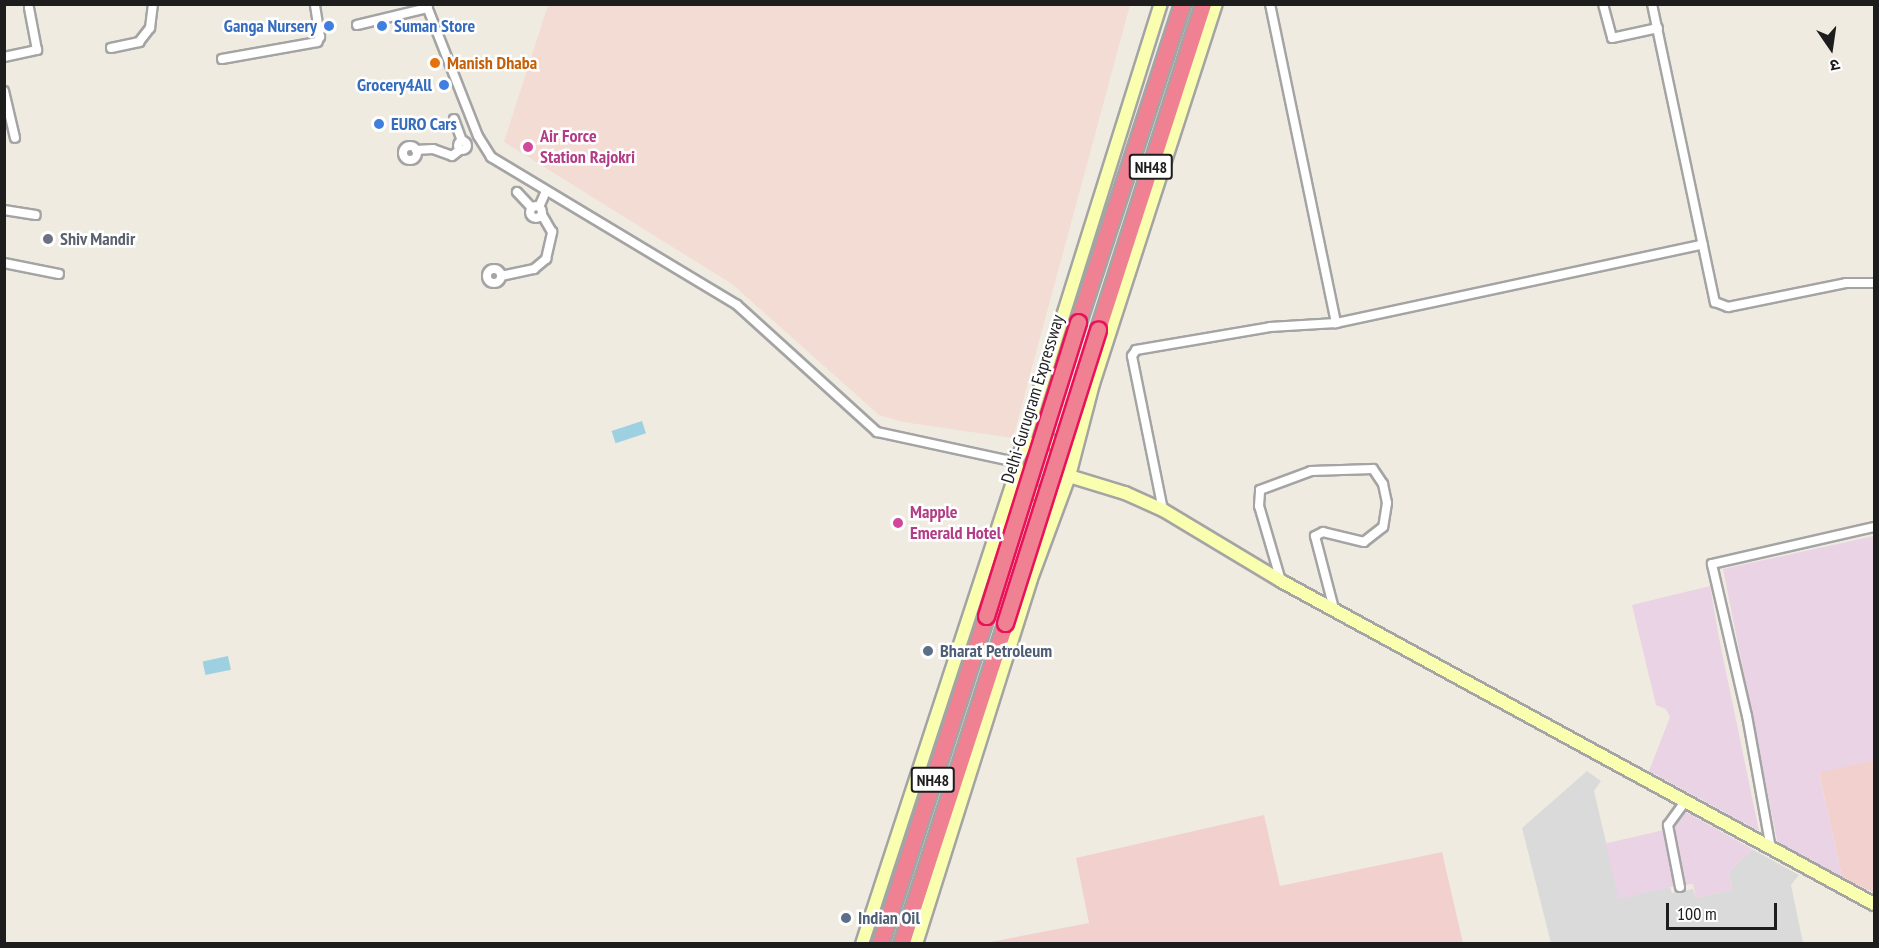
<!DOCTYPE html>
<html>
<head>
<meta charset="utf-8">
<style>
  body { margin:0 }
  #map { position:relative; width:1879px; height:948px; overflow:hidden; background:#efebe1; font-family:"PT Sans Narrow","Noto Sans Devanagari",sans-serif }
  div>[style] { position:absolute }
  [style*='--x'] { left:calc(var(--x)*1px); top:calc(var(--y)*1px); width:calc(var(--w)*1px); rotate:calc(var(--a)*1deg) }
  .residential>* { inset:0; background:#dbdada }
  .commercial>* { inset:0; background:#f2d0ce }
  .industrial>* { inset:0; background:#e9d3e4; transform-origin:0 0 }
  .military>* { inset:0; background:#f3dcd3 }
  .water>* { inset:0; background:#9dd1e2; transform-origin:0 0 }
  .roads { filter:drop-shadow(2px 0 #a4a4a4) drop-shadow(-2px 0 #a4a4a4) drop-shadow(0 2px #a4a4a4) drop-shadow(0 -2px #a4a4a4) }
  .minor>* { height:8px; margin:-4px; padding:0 4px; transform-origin:4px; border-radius:4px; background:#fff }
  .minor>.ring { margin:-4px; padding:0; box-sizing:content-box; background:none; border:8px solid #fff; border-radius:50% }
  .secondary>* { height:12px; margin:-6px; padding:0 6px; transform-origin:6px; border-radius:6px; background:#faffb0 }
  .motorway>* { height:15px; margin:-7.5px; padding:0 7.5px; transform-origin:7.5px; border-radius:7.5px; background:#ef8193 }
  .bridges { filter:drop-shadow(2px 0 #e91258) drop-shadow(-2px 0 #e91258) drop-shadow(0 2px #e91258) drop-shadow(0 -2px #e91258) }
  .motorway-bridge>* { height:15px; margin:-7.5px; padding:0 7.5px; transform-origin:7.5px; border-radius:7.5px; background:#ef8193 }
  .dots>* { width:16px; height:16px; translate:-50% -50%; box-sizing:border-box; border:3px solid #fff; border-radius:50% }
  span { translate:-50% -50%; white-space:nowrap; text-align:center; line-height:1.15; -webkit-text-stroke:5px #fff; paint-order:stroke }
  .shield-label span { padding:2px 4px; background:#fff; border:2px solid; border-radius:4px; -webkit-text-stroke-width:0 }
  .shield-label { font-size:16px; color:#1d1d1d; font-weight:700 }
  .shop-label { font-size:18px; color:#366cbe; font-weight:700 }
  .right { translate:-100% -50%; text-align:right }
  .left { translate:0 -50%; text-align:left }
  .food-label { font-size:18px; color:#c56008; font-weight:700 }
  .hotel-label { font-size:18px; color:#b23c85; font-weight:700 }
  .worship-label { font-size:18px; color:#5b616d; font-weight:700 }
  .street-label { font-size:18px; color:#1d1d1d }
  .service-label { font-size:18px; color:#4e5e75; font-weight:700 }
  .frame { position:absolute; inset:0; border:6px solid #1d1d1d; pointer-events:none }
  .north { position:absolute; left:1801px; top:18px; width:60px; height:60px; -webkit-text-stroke:4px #fff; paint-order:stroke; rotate:167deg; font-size:16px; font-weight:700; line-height:24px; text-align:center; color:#1d1d1d }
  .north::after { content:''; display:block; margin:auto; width:21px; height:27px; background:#1d1d1d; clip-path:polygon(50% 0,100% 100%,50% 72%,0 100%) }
  .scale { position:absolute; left:1666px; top:903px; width:111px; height:27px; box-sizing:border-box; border:3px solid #1d1d1d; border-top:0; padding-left:8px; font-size:18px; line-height:21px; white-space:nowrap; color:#1d1d1d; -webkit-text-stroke:4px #fff; paint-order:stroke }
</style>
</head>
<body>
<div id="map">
  <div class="residential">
    <div style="clip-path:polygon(1587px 771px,1601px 781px,1594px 791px,1619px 898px,1670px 887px,1672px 893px,1693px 889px,1696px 898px,1732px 890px,1729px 872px,1752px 849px,1799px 875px,1791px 885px,1803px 943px,1551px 943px,1522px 828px)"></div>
  </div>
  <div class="commercial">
    <div style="clip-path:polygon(1874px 760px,1874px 893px,1842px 877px,1819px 772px)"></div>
    <div style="clip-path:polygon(1264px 815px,1280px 886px,1442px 852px,1463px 943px,985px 943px,1089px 923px,1076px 858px)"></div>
  </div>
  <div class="industrial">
    <div style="clip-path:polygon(1874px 536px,1874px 760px,1819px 773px,1842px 877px,1778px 845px,1723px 569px)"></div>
    <div style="clip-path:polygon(1710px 586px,1719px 638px,1759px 831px,1649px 771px,1670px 717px,1666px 709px,1656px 705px,1632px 605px)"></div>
    <div style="clip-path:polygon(1686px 812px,1752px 849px,1729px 872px,1732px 890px,1696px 898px,1693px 884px,1684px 885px,1673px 829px,1674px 819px)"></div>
    <div style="left:1664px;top:830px;width:57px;height:60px;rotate:77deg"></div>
  </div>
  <div class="military">
    <div style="clip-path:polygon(548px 5px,1130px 5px,1013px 438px,903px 422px,879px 415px,732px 284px,504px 142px)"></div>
  </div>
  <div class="water">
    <div style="left:642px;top:421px;width:13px;height:32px;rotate:72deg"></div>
    <div style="left:228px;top:656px;width:14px;height:26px;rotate:78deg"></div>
  </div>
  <div class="roads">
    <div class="minor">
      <div style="--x:426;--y:4;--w:142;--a:68.5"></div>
      <div style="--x:478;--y:136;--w:25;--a:58"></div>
      <div style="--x:491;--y:157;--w:287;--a:31"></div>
      <div style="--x:737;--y:305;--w:189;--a:42.2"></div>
      <div style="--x:877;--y:432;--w:142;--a:12.2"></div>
      <div style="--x:1270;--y:4;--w:326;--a:78.3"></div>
      <div style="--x:1603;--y:4;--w:35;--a:75"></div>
      <div style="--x:1612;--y:38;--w:47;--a:-12.3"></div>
      <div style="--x:1652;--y:4;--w:305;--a:78.1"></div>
      <div style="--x:1715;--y:302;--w:14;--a:21"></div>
      <div style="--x:1728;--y:307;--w:120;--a:-11.5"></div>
      <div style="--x:1846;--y:283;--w:28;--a:0"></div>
      <div style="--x:357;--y:25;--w:73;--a:-13.5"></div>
      <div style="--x:111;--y:48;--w:29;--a:-12"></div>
      <div style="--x:139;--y:42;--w:18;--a:-52"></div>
      <div style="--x:150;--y:28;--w:24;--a:-83"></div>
      <div style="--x:4;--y:57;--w:34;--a:-12"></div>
      <div style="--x:37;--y:50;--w:43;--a:-100.8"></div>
      <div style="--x:222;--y:59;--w:97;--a:-10.1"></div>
      <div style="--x:317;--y:42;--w:6;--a:-59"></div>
      <div style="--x:320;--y:37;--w:33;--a:-99"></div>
      <div style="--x:4;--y:91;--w:48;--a:76.8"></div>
      <div style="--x:454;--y:119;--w:23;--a:70"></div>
      <div class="ring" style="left:457.5px;top:140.5px;width:1px;height:1px"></div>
      <div class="ring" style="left:403px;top:146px;width:6px;height:6px"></div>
      <div style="--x:416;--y:150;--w:17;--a:-3"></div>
      <div style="--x:433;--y:149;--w:20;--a:20"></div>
      <div style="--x:452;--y:156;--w:11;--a:-38"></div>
      <div style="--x:517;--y:192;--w:22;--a:47"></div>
      <div class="ring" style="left:530px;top:206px;width:4px;height:4px"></div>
      <div style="--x:539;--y:207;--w:17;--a:-66"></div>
      <div style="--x:4;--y:210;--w:32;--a:9"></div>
      <div style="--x:4;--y:263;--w:56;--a:11.3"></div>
      <div class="ring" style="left:487px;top:269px;width:6px;height:6px"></div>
      <div style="--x:501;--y:276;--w:34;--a:-12"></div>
      <div style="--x:534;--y:269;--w:16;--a:-40"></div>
      <div style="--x:546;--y:259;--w:28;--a:-77"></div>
      <div style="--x:552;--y:232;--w:20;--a:-120"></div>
      <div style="--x:1163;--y:510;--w:157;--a:-101.4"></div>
      <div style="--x:1132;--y:356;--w:7;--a:-56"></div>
      <div style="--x:1136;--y:350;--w:136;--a:-9.7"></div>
      <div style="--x:1270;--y:327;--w:66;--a:-3.5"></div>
      <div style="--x:1336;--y:323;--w:375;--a:-12.1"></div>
      <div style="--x:1281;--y:581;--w:78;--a:-106.3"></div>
      <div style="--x:1259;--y:506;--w:16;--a:-86"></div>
      <div style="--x:1260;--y:490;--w:54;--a:-20.4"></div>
      <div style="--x:1311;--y:471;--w:62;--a:-1.8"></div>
      <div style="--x:1373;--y:469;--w:18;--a:56"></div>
      <div style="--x:1383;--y:484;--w:19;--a:78"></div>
      <div style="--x:1387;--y:503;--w:24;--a:99"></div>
      <div style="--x:1383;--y:527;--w:24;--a:142"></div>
      <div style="--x:1364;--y:542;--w:42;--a:-166.3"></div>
      <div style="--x:1323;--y:532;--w:9;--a:153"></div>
      <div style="--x:1315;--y:536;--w:75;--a:75.4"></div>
      <div style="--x:1771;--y:849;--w:135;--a:-100.2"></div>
      <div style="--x:1747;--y:716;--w:156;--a:-103"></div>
      <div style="--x:1712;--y:564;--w:166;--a:-12.9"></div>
      <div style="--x:1680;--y:887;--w:63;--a:-101"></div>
      <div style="--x:1668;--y:825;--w:29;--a:-54"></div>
    </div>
    <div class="secondary">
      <div style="--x:1020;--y:453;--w:471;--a:-72.6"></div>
      <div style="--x:1069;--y:476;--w:59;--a:16.9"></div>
      <div style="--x:1125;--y:493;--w:42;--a:24.1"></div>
      <div style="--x:1163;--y:510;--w:138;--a:31"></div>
      <div style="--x:1281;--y:581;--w:675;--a:28.58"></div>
      <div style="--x:1053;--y:492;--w:18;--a:177"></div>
      <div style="--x:1035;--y:493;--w:11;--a:-153"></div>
      <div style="--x:1025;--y:488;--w:10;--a:-127"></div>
      <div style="--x:1019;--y:480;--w:18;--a:-99"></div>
      <div style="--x:1016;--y:462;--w:16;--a:-63"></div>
      <div style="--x:1023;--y:448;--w:20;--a:-24"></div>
      <div style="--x:1041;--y:440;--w:10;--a:6"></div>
      <div style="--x:1051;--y:441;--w:20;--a:41"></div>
      <div style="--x:862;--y:944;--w:496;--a:-71.9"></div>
      <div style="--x:916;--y:944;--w:383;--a:-72.5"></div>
      <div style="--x:1031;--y:579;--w:110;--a:-69.7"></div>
      <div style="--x:1069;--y:476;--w:95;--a:-75.4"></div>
      <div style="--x:1093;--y:384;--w:399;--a:-72.1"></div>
    </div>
    <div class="motorway">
      <div style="--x:1078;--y:322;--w:335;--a:-71.9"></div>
      <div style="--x:1098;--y:329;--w:342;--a:-72.1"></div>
      <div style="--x:880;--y:944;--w:345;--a:-72.1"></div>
      <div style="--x:901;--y:944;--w:337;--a:-72"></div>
    </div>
  </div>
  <div class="bridges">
    <div class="motorway-bridge">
      <div style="--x:986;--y:616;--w:308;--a:-72.6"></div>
      <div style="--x:1005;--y:623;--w:308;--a:-72.4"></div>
    </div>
  </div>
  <div class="dots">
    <div style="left:329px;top:26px;background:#3f7fe0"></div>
    <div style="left:382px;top:26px;background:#3f7fe0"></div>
    <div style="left:435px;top:63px;background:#e8710a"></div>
    <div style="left:444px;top:85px;background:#3f7fe0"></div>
    <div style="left:379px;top:124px;background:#3f7fe0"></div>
    <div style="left:528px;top:147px;background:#d1479c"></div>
    <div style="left:48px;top:239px;background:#6b7280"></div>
    <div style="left:898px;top:523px;background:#d1479c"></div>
    <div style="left:928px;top:651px;background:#5c6f8a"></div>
    <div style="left:846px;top:918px;background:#5c6f8a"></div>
  </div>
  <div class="shield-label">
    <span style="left:1151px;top:167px">NH48</span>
    <span style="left:933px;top:780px">NH48</span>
  </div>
  <div class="shop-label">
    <span class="right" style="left:317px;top:26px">Ganga Nursery</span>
    <span class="left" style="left:394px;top:26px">Suman Store</span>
    <span class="right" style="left:432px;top:85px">Grocery4All</span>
    <span class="left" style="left:391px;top:124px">EURO Cars</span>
  </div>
  <div class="food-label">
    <span class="left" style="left:447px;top:63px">Manish Dhaba</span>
  </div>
  <div class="hotel-label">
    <span class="left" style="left:540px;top:147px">Air Force<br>Station Rajokri</span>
    <span class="left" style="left:910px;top:523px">Mapple<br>Emerald Hotel</span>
  </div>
  <div class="worship-label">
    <span class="left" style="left:60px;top:239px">Shiv Mandir</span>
  </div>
  <div class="street-label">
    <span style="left:1033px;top:399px;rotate:-73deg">Delhi-Gurugram Expressway</span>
  </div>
  <div class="service-label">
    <span class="left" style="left:940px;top:651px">Bharat Petroleum</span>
    <span class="left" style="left:858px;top:918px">Indian Oil</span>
  </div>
  <div class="frame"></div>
  <div class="north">उ</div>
  <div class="scale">100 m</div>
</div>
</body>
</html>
